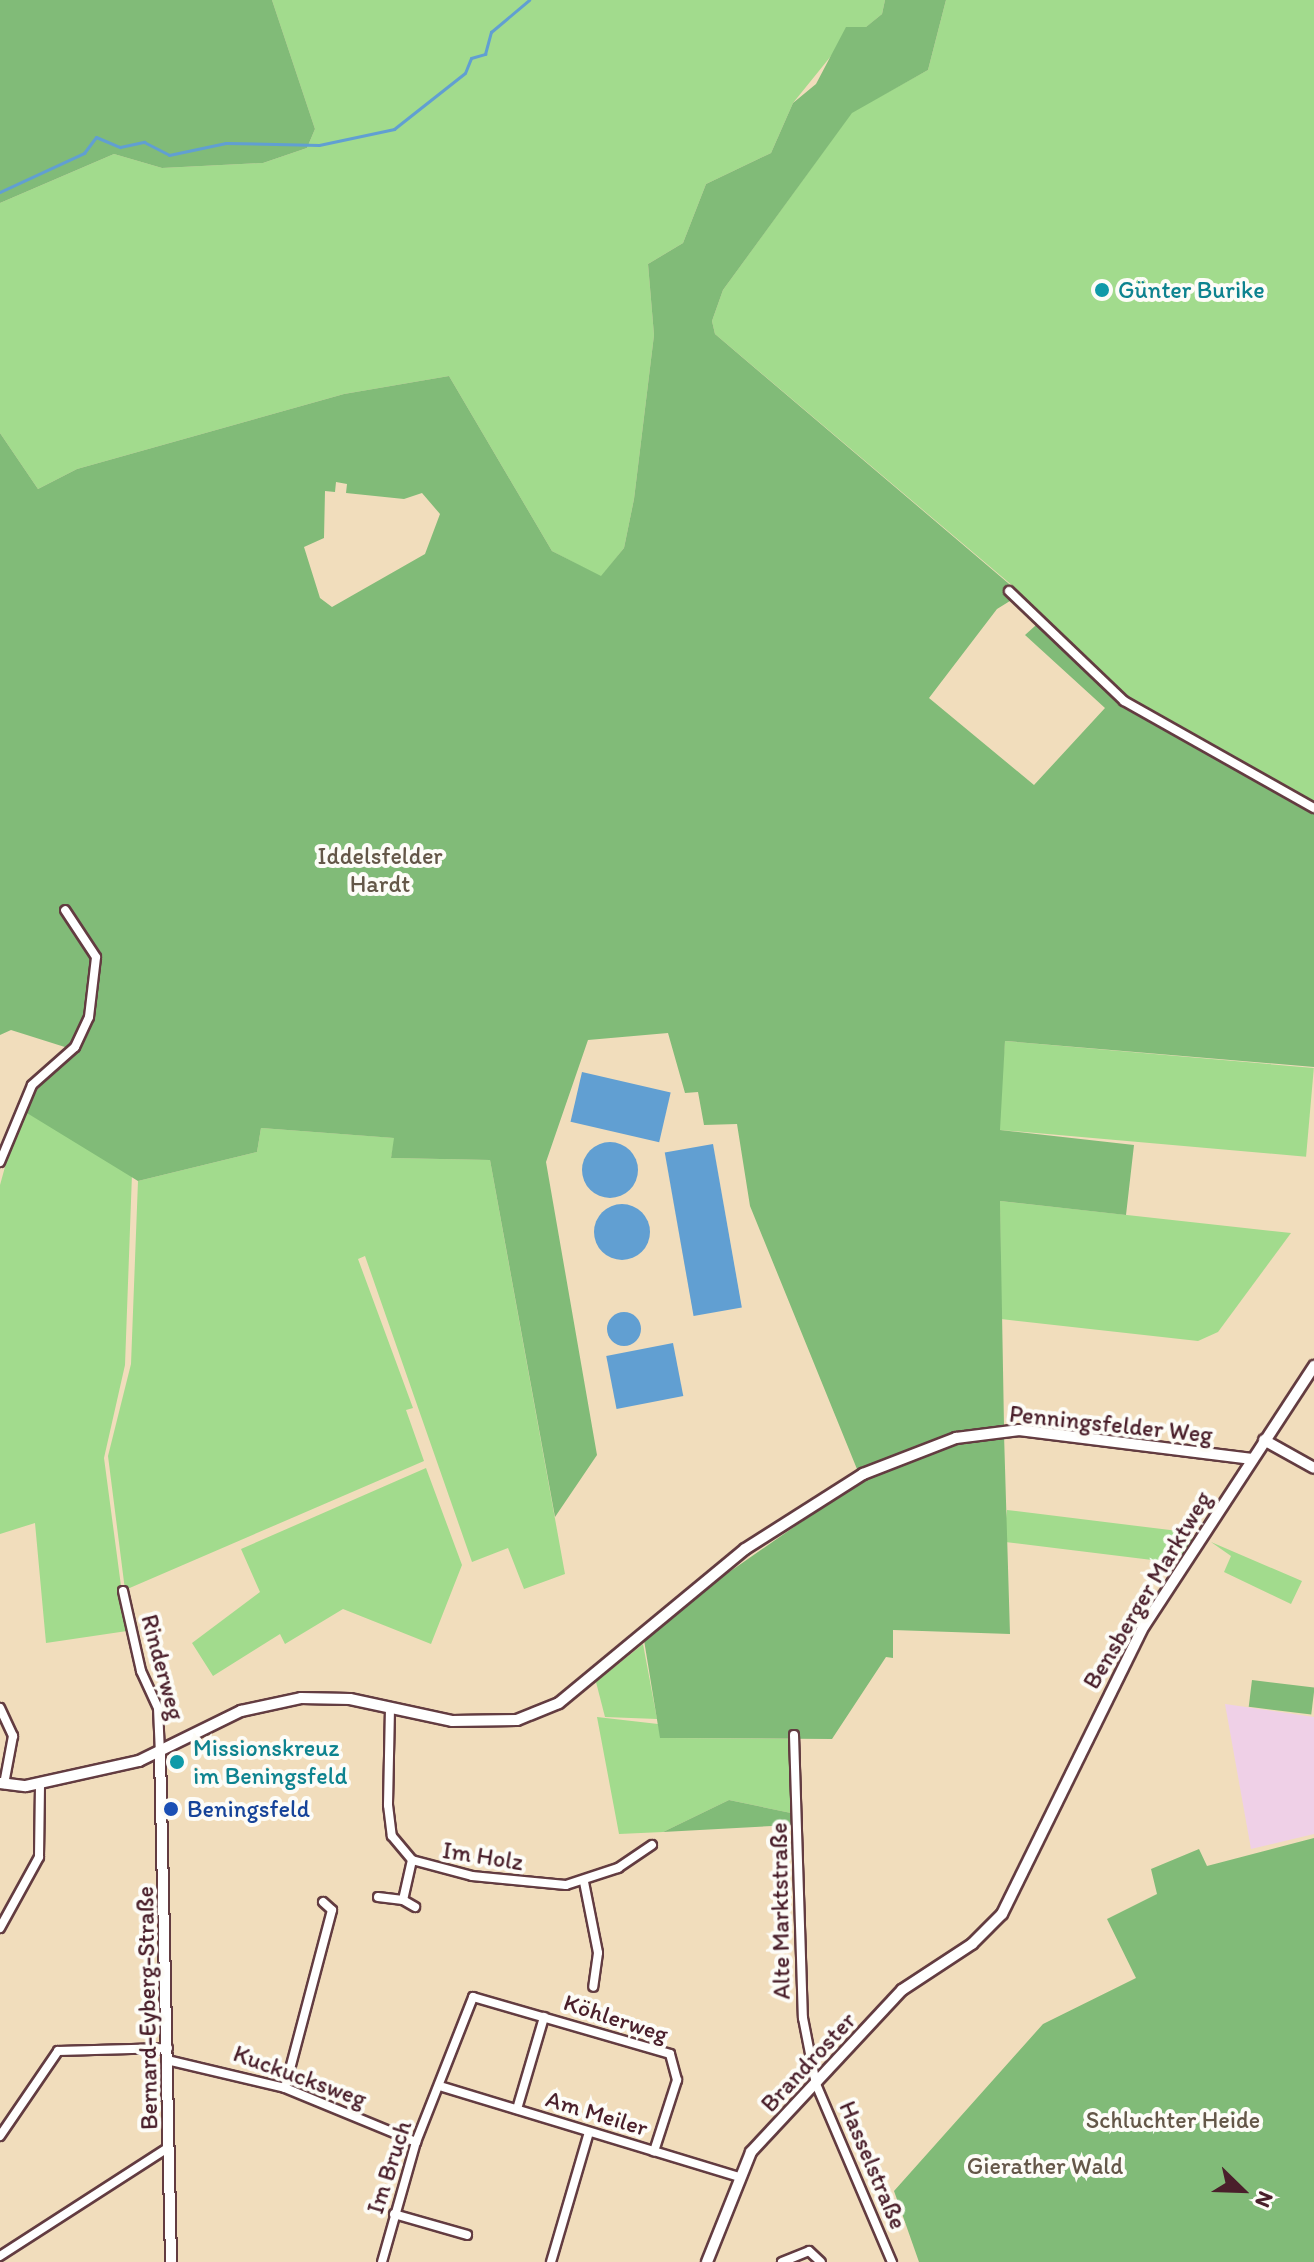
<!DOCTYPE html>
<html>
<head>
<meta charset="utf-8">
<style>
  body { margin:0 }
  #map { position:relative; width:1314px; height:2262px; overflow:hidden; background:#f1ddbc; font-family:Itim,sans-serif }
  div>[style] { position:absolute }
  [style*='--x'] { left:calc(var(--x)*1px); top:calc(var(--y)*1px); width:calc(var(--w)*1px); rotate:calc(var(--a)*1deg) }
  .built>* { inset:0; background:#efd0e7 }
  .green>* { inset:0; background:#a2db8d; transform-origin:0 0 }
  .forest>* { inset:0; background:#81bb78; transform-origin:0 0 }
  .water>* { inset:0; background:#619fd2; transform-origin:0 0 }
  .round { border-radius:50% }
  .stream>* { height:3px; margin:-1.5px; padding:0 1.5px; transform-origin:1.5px; border-radius:1.5px; background:#619fd2 }
  .roads { filter:drop-shadow(2px 0 #633c41) drop-shadow(-2px 0 #633c41) drop-shadow(0 2px #633c41) drop-shadow(0 -2px #633c41) }
  .minor>* { height:8px; margin:-4px; padding:0 4px; transform-origin:4px; border-radius:4px; background:#fff }
  .tertiary>* { height:10px; margin:-5px; padding:0 5px; transform-origin:5px; border-radius:5px; background:#fff }
  .dots>* { width:22px; height:22px; translate:-50% -50%; box-sizing:border-box; border:4px solid #fdfcf7; border-radius:50% }
  span { translate:-50% -50%; white-space:nowrap; text-align:center; line-height:1.15; -webkit-text-stroke:8px #fdfcf7; paint-order:stroke }
  .culture-label { font-size:24px; color:#0d838f }
  .left { translate:0 -50%; text-align:left }
  .park-label { font-size:24px; color:#645748 }
  .street-label { font-size:24px; color:#4a1f2b }
  .transit-label { font-size:24px; color:#164399 }
  .north { position:absolute; left:1202px; top:2150px; width:80px; height:80px; -webkit-text-stroke:6px #fdfcf7; paint-order:stroke; rotate:113deg; font-size:22px; font-weight:700; line-height:32px; text-align:center; color:#4a1f2b }
  .north::after { content:''; display:block; margin:auto; width:28px; height:36px; background:#4a1f2b; clip-path:polygon(50% 0,100% 100%,50% 72%,0 100%) }
</style>
</head>
<body>
<div id="map">
  <div class="built">
    <div style="clip-path:polygon(1225px 1704px,1314px 1717px,1314px 1834px,1251px 1849px)"></div>
  </div>
  <div class="green">
    <div style="clip-path:polygon(272px 0,885px 0,882px 14px,831px 56px,793px 103px,771px 153px,706px 184px,683px 243px,648px 264px,654px 335px,634px 499px,624px 548px,601px 577px,552px 551px,449px 376px,344px 394px,77px 469px,38px 489px,0 433px,0 203px,114px 154px,162px 168px,263px 163px,307px 148px,315px 129px)"></div>
    <div style="clip-path:polygon(946px 0,1314px 0,1314px 801px,1137px 705px,1014px 587px,715px 334px,712px 321px,723px 290px,852px 112px,928px 70px)"></div>
    <div style="left:1005px;top:1041px;width:310px;height:89px;rotate:5deg"></div>
    <div style="clip-path:polygon(21px 1109px,132px 1174px,125px 1365px,104px 1458px,127px 1631px,46px 1643px,35px 1523px,0 1534px,0 1185px)"></div>
    <div style="clip-path:polygon(261px 1128px,395px 1138px,391px 1158px,490px 1160px,565px 1574px,524px 1589px,508px 1548px,472px 1562px,365px 1256px,358px 1259px,413px 1408px,406px 1410px,424px 1461px,125px 1590px,108px 1456px,131px 1364px,138px 1181px,257px 1152px)"></div>
    <div style="clip-path:polygon(1000px 1201px,1291px 1233px,1218px 1332px,1198px 1341px,1001px 1319px)"></div>
    <div style="clip-path:polygon(426px 1468px,462px 1565px,431px 1644px,343px 1609px,285px 1644px,280px 1634px,213px 1676px,192px 1643px,260px 1592px,241px 1549px)"></div>
    <div style="left:1007px;top:1510px;width:187px;height:32px;rotate:7deg"></div>
    <div style="clip-path:polygon(1211px 1542px,1302px 1581px,1291px 1604px,1224px 1572px,1231px 1556px)"></div>
    <div style="clip-path:polygon(643px 1644px,657px 1719px,605px 1717px,596px 1682px)"></div>
    <div style="clip-path:polygon(597px 1717px,658px 1724px,661px 1738px,789px 1739px,791px 1813px,729px 1800px,663px 1832px,619px 1834px)"></div>
  </div>
  <div class="forest">
    <div style="clip-path:polygon(0 0,272px 0,315px 129px,307px 148px,263px 163px,162px 168px,114px 154px,0 203px)"></div>
    <div style="clip-path:polygon(evenodd,885px 0,946px 0,928px 70px,852px 113px,723px 290px,712px 321px,715px 334px,1021px 594px,997px 609px,929px 698px,1034px 785px,1105px 708px,1025px 635px,1045px 617px,1137px 705px,1314px 801px,1314px 1067px,1005px 1041px,1000px 1130px,1134px 1145px,1126px 1215px,1000px 1201px,1004px 1425px,859px 1474px,750px 1206px,737px 1124px,704px 1125px,698px 1092px,685px 1093px,668px 1033px,588px 1040px,546px 1162px,597px 1455px,555px 1517px,490px 1160px,391px 1158px,394px 1138px,261px 1128px,257px 1152px,138px 1181px,22px 1110px,68px 1048px,11px 1030px,0 1035px,0 433px,38px 489px,77px 469px,344px 394px,449px 376px,552px 551px,601px 576px,624px 548px,634px 499px,654px 335px,648px 264px,683px 243px,706px 184px,771px 153px,793px 103px,816px 84px,846px 27px,866px 27px,882px 14px,885px 0,336px 482px,347px 484px,346px 493px,404px 499px,422px 493px,440px 514px,425px 554px,332px 607px,320px 598px,304px 547px,324px 538px,325px 491px,335px 492px,336px 482px)"></div>
    <div style="clip-path:polygon(1004px 1434px,1010px 1634px,893px 1630px,893px 1658px,886px 1657px,832px 1739px,660px 1738px,644px 1640px,669px 1614px,860px 1481px,959px 1441px)"></div>
    <div style="left:1252px;top:1680px;width:63px;height:27px;rotate:7deg"></div>
    <div style="clip-path:polygon(729px 1800px,791px 1813px,791px 1825px,663px 1832px)"></div>
    <div style="clip-path:polygon(1314px 1838px,1314px 2262px,919px 2262px,894px 2191px,1043px 2024px,1136px 1978px,1107px 1919px,1157px 1894px,1151px 1869px,1199px 1849px,1207px 1866px)"></div>
  </div>
  <div class="water">
    <div style="left:582px;top:1072px;width:91px;height:51px;rotate:13deg"></div>
    <div class="round" style="left:582px;top:1142px;width:56px;height:56px"></div>
    <div style="left:713px;top:1144px;width:166px;height:49px;rotate:80deg"></div>
    <div class="round" style="left:594px;top:1204px;width:56px;height:56px"></div>
    <div class="round" style="left:607px;top:1312px;width:34px;height:34px"></div>
    <div style="left:673px;top:1343px;width:54px;height:68px;rotate:79deg"></div>
  </div>
  <div class="stream">
    <div style="--x:0;--y:192;--w:93;--a:-24.9"></div>
    <div style="--x:84;--y:153;--w:20;--a:-53"></div>
    <div style="--x:96;--y:137;--w:26;--a:23"></div>
    <div style="--x:120;--y:147;--w:25;--a:-12"></div>
    <div style="--x:144;--y:142;--w:28;--a:27"></div>
    <div style="--x:169;--y:155;--w:58;--a:-11.9"></div>
    <div style="--x:226;--y:143;--w:93;--a:1.2"></div>
    <div style="--x:319;--y:145;--w:77;--a:-12"></div>
    <div style="--x:394;--y:129;--w:90;--a:-38.3"></div>
    <div style="--x:465;--y:73;--w:16;--a:-68"></div>
    <div style="--x:471;--y:58;--w:15;--a:-16"></div>
    <div style="--x:485;--y:54;--w:23;--a:-75"></div>
    <div style="--x:491;--y:32;--w:50;--a:-40.1"></div>
  </div>
  <div class="roads">
    <div class="minor">
      <div style="--x:1009;--y:591;--w:159;--a:43.7"></div>
      <div style="--x:1124;--y:701;--w:218;--a:29.4"></div>
      <div style="--x:0;--y:1162;--w:83;--a:-67.4"></div>
      <div style="--x:32;--y:1085;--w:57;--a:-41.5"></div>
      <div style="--x:75;--y:1047;--w:33;--a:-65"></div>
      <div style="--x:89;--y:1017;--w:60;--a:-83.3"></div>
      <div style="--x:96;--y:957;--w:56;--a:-123.4"></div>
      <div style="--x:123;--y:1591;--w:82;--a:77.3"></div>
      <div style="--x:141;--y:1671;--w:41;--a:65.3"></div>
      <div style="--x:158;--y:1708;--w:45;--a:87.5"></div>
      <div style="--x:0;--y:1708;--w:31;--a:65"></div>
      <div style="--x:13;--y:1736;--w:49;--a:100.6"></div>
      <div style="--x:390;--y:1708;--w:97;--a:91.2"></div>
      <div style="--x:388;--y:1805;--w:31;--a:83"></div>
      <div style="--x:392;--y:1836;--w:31;--a:50"></div>
      <div style="--x:412;--y:1860;--w:62;--a:14.9"></div>
      <div style="--x:472;--y:1876;--w:94;--a:5.5"></div>
      <div style="--x:566;--y:1885;--w:55;--a:-18.1"></div>
      <div style="--x:618;--y:1868;--w:41;--a:-34.1"></div>
      <div style="--x:794;--y:1735;--w:283;--a:88.2"></div>
      <div style="--x:803;--y:2018;--w:67;--a:78.9"></div>
      <div style="--x:816;--y:2084;--w:194;--a:66.9"></div>
      <div style="--x:412;--y:1860;--w:41;--a:102.7"></div>
      <div style="--x:403;--y:1900;--w:14;--a:30"></div>
      <div style="--x:584;--y:1882;--w:72;--a:78.8"></div>
      <div style="--x:598;--y:1953;--w:34;--a:98"></div>
      <div style="--x:378;--y:1897;--w:25;--a:7"></div>
      <div style="--x:0;--y:1928;--w:81;--a:-61.2"></div>
      <div style="--x:39;--y:1857;--w:73;--a:-89.2"></div>
      <div style="--x:167;--y:2060;--w:121;--a:13.3"></div>
      <div style="--x:285;--y:2088;--w:142;--a:22.4"></div>
      <div style="--x:443;--y:2087;--w:309;--a:16.9"></div>
      <div style="--x:285;--y:2088;--w:184;--a:-75.2"></div>
      <div style="--x:332;--y:1910;--w:12;--a:-138"></div>
      <div style="--x:517;--y:2109;--w:96;--a:-73.6"></div>
      <div style="--x:0;--y:2136;--w:103;--a:-55.7"></div>
      <div style="--x:58;--y:2051;--w:110;--a:-1.6"></div>
      <div style="--x:394;--y:2214;--w:76;--a:16"></div>
      <div style="--x:0;--y:2256;--w:201;--a:-32.8"></div>
      <div style="--x:382;--y:2262;--w:125;--a:-74.2"></div>
      <div style="--x:416;--y:2142;--w:156;--a:-68.5"></div>
      <div style="--x:473;--y:1997;--w:205;--a:16.1"></div>
      <div style="--x:670;--y:2054;--w:27;--a:75"></div>
      <div style="--x:677;--y:2080;--w:75;--a:107.9"></div>
      <div style="--x:551;--y:2262;--w:135;--a:-73.7"></div>
      <div style="--x:782;--y:2262;--w:29;--a:-22"></div>
      <div style="--x:809;--y:2251;--w:16;--a:43"></div>
    </div>
    <div class="tertiary">
      <div style="--x:1264;--y:1440;--w:57;--a:29.2"></div>
      <div style="--x:160;--y:1753;--w:509;--a:88.76"></div>
      <div style="--x:0;--y:1783;--w:26;--a:7"></div>
      <div style="--x:26;--y:1786;--w:116;--a:-12.5"></div>
      <div style="--x:139;--y:1761;--w:114;--a:-26.1"></div>
      <div style="--x:241;--y:1711;--w:61;--a:-12.2"></div>
      <div style="--x:301;--y:1698;--w:49;--a:1.2"></div>
      <div style="--x:350;--y:1699;--w:104;--a:12.2"></div>
      <div style="--x:452;--y:1721;--w:65;--a:-0.9"></div>
      <div style="--x:517;--y:1720;--w:45;--a:-22"></div>
      <div style="--x:559;--y:1703;--w:241;--a:-39.6"></div>
      <div style="--x:745;--y:1549;--w:140;--a:-32.4"></div>
      <div style="--x:863;--y:1474;--w:100;--a:-21.2"></div>
      <div style="--x:956;--y:1438;--w:64;--a:-7.2"></div>
      <div style="--x:1019;--y:1430;--w:235;--a:7.1"></div>
      <div style="--x:707;--y:2262;--w:118;--a:-68.2"></div>
      <div style="--x:751;--y:2152;--w:221;--a:-47"></div>
      <div style="--x:902;--y:1990;--w:84;--a:-33.3"></div>
      <div style="--x:972;--y:1944;--w:42;--a:-45"></div>
      <div style="--x:1002;--y:1914;--w:321;--a:-63.8"></div>
      <div style="--x:1144;--y:1626;--w:311;--a:-56.8"></div>
    </div>
  </div>
  <div class="dots">
    <div style="left:1102px;top:290px;background:#0f9aa8"></div>
    <div style="left:177px;top:1762px;background:#0f9aa8"></div>
    <div style="left:171px;top:1809px;background:#1a4fb4"></div>
  </div>
  <div class="culture-label">
    <span class="left" style="left:1118px;top:290px">Günter Burike</span>
    <span class="left" style="left:193px;top:1762px">Missionskreuz<br>im Beningsfeld</span>
  </div>
  <div class="park-label">
    <span style="left:380px;top:870px">Iddelsfelder<br>Hardt</span>
    <span style="left:1173px;top:2120px">Schluchter Heide</span>
    <span style="left:1045px;top:2166px">Gierather Wald</span>
  </div>
  <div class="street-label">
    <span style="left:1111px;top:1424px;rotate:6deg">Penningsfelder Weg</span>
    <span style="left:1147px;top:1590px;rotate:-59deg">Bensberger Marktweg</span>
    <span style="left:163px;top:1667px;rotate:75deg">Rinderweg</span>
    <span style="left:483px;top:1856px;rotate:9deg">Im Holz</span>
    <span style="left:780px;top:1911px;rotate:-91deg">Alte Marktstraße</span>
    <span style="left:147px;top:2008px;rotate:-91deg">Bernard-Eyberg-Straße</span>
    <span style="left:616px;top:2018px;rotate:18deg">Köhlerweg</span>
    <span style="left:808px;top:2062px;rotate:-47deg">Brandroster</span>
    <span style="left:300px;top:2076px;rotate:20deg">Kuckucksweg</span>
    <span style="left:597px;top:2113px;rotate:17deg">Am Meiler</span>
    <span style="left:873px;top:2165px;rotate:67deg">Hasselstraße</span>
    <span style="left:389px;top:2167px;rotate:-72deg">Im Bruch</span>
  </div>
  <div class="transit-label">
    <span class="left" style="left:187px;top:1809px">Beningsfeld</span>
  </div>
  <div class="north">N</div>
</div>
</body>
</html>
